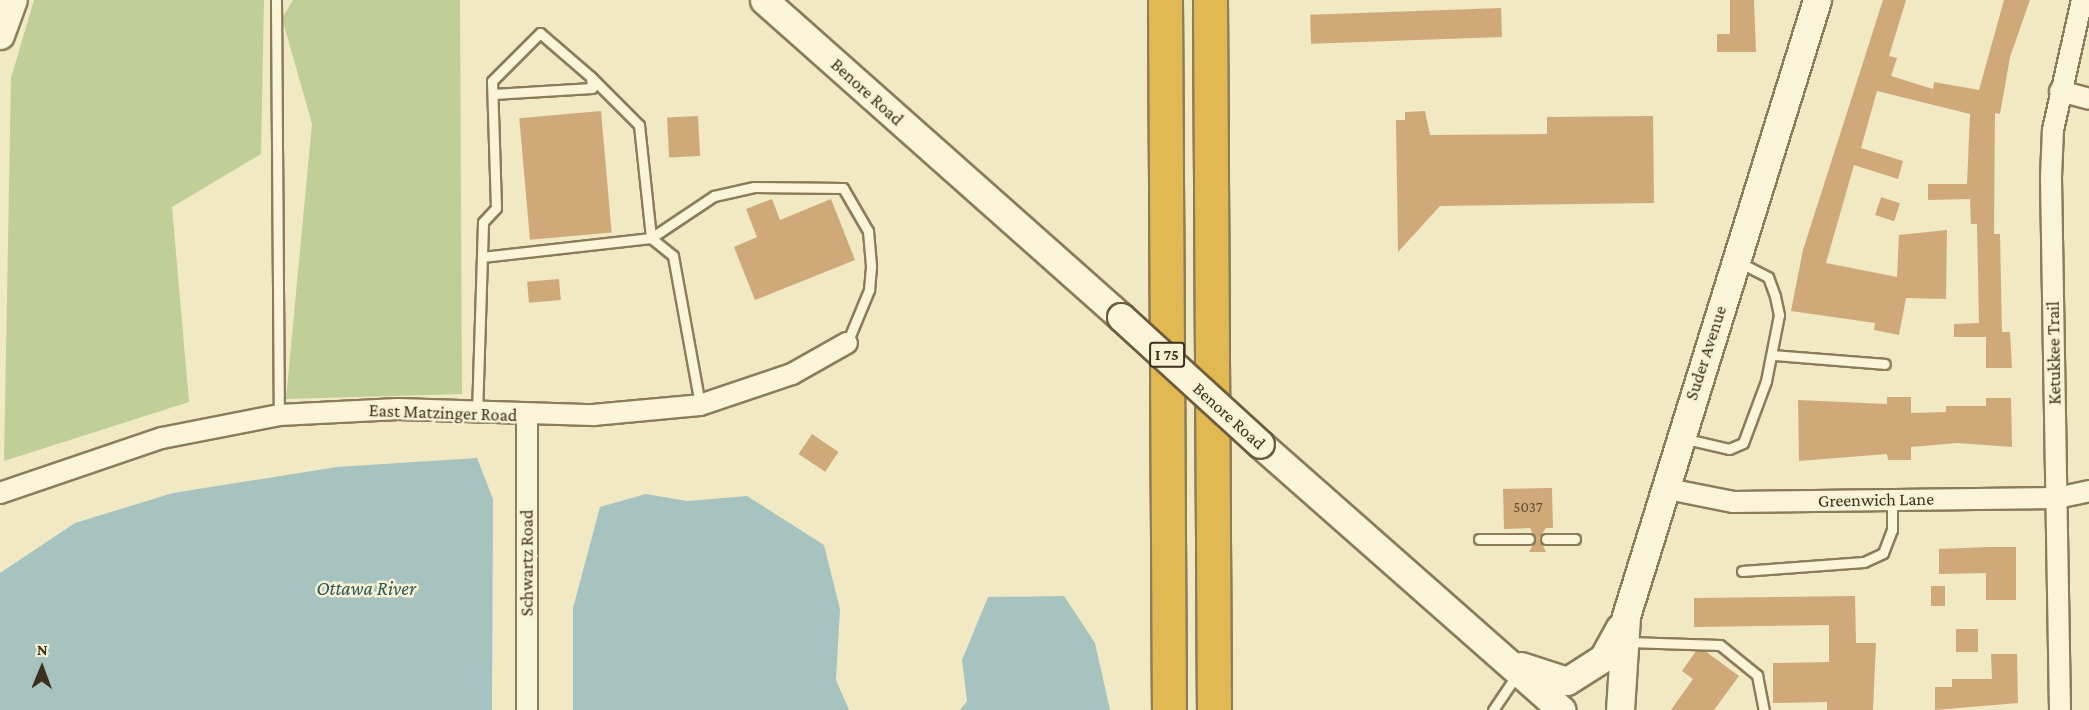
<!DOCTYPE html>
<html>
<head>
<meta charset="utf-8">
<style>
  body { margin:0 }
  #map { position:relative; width:2089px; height:710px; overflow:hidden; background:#f0e9c4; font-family:"Crimson Pro",serif }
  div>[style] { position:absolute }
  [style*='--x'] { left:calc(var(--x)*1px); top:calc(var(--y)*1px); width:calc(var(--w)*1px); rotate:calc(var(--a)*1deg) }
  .green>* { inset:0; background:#c0cf98 }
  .water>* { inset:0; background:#a6c3bf }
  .building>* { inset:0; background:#d0a979; transform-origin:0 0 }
  .roads { filter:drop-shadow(2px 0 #8c7c5a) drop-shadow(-2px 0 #8c7c5a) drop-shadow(0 2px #8c7c5a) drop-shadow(0 -2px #8c7c5a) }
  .lane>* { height:9px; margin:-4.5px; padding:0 4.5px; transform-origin:4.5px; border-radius:4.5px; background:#faf5d8 }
  .street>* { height:20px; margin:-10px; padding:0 10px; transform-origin:10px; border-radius:10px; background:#faf5d8 }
  .secondary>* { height:27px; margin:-13.5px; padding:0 13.5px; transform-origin:13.5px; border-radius:13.5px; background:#faf5d8 }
  .highway>* { height:33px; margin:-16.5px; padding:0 16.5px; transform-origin:16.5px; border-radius:16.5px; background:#e2b852 }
  .bridges { filter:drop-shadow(2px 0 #6e5c3d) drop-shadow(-2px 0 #6e5c3d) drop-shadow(0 2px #6e5c3d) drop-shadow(0 -2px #6e5c3d) }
  .secondary-bridge>* { height:27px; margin:-13.5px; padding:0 13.5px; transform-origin:13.5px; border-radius:13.5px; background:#faf5d8 }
  span { translate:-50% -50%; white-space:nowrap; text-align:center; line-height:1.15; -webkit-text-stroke:5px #f7f2d4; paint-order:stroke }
  .number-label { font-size:15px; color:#604e35 }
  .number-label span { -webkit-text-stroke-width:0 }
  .shield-label span { padding:2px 4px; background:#f7f2d4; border:2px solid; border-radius:4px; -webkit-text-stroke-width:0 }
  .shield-label { font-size:16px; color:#3b301e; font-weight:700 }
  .street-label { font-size:18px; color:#3b301e }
  .water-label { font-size:20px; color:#2d585c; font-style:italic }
  .north { position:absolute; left:12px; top:638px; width:60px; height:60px; -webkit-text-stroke:4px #f7f2d4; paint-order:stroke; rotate:1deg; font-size:16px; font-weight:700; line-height:24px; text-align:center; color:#3b301e }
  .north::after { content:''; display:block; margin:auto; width:21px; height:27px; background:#3b301e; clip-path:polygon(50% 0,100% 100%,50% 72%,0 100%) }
</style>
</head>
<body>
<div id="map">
  <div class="green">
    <div style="clip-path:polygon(34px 0,264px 0,261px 154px,172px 207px,189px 402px,4px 461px,11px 78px)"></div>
    <div style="clip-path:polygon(293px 0,460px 0,462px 394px,286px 399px,312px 124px,282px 18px)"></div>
  </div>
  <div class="water">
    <div style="clip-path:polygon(477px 458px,493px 499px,492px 710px,0 710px,0 573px,75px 523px,173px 493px,337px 467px)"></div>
    <div style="clip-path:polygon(646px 494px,687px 501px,747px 496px,824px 545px,840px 609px,836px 680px,849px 710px,573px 710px,573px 608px,600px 507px)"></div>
    <div style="clip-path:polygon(1064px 596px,1095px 643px,1110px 710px,960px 710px,967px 701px,962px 660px,988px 597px)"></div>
  </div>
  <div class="building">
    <div style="clip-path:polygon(1730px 0,1754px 0,1756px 52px,1717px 52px,1717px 34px,1730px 34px)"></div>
    <div style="clip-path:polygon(1883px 0,1906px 0,1889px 56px,1897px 58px,1891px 76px,1933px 89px,1934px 82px,1979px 90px,2004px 0,2030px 0,2010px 57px,2000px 114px,1995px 113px,1994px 234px,2000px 234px,2002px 332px,2010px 332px,2012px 368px,1986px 368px,1986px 337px,1954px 337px,1954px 324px,1979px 323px,1977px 224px,1971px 224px,1970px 199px,1928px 200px,1928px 184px,1967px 184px,1970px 114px,1877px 91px,1861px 148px,1903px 161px,1898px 179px,1854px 165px,1826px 263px,1897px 277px,1899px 235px,1947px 230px,1946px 299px,1906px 298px,1899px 335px,1874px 330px,1875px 323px,1791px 311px,1803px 250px)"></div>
    <div style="left:1501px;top:8px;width:29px;height:191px;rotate:88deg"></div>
    <div style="left:601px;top:111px;width:122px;height:82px;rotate:85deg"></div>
    <div style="clip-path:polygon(1425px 111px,1430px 135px,1547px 134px,1547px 117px,1653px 116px,1654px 203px,1440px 206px,1398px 252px,1396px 120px,1405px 120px,1405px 112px)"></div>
    <div style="left:698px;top:116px;width:40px;height:31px;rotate:87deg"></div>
    <div style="left:1881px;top:197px;width:20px;height:19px;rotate:18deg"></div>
    <div style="clip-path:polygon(772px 199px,780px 220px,831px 199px,855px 260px,755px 300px,734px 247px,757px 237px,746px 209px)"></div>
    <div style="left:559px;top:279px;width:21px;height:32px;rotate:85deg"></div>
    <div style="clip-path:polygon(1887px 397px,1911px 397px,1911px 413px,1946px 412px,1946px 406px,1986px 406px,1986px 398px,2011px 398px,2012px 447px,1957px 443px,1911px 447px,1911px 460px,1888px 460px,1887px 454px,1799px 461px,1798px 400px,1887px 404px)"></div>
    <div style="left:812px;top:434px;width:32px;height:24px;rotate:34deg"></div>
    <div style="clip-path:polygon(1552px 488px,1553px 528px,1546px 528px,1539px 538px,1546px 552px,1529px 552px,1536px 540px,1530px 528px,1504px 529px,1503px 489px)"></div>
    <div style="clip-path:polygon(1989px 547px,2016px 547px,2016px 600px,1986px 600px,1986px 573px,1939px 574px,1939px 549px)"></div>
    <div style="left:1931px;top:586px;width:14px;height:20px"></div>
    <div style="clip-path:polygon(1855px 596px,1856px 643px,1876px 643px,1873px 710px,1827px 710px,1827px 702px,1773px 703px,1773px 663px,1829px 662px,1829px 625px,1694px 627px,1694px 598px)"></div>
    <div style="left:1978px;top:629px;width:23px;height:22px;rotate:90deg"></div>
    <div style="clip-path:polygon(1696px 651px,1705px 651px,1739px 676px,1714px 710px,1671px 710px,1693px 679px,1682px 671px)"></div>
    <div style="clip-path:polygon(1991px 654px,2017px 654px,2018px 703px,1935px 710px,1935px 687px,1952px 687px,1952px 679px,1992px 679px)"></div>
  </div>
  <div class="roads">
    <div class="lane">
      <div style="--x:276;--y:0;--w:415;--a:89.6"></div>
      <div style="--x:591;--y:77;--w:68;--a:45"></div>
      <div style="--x:639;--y:125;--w:114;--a:83.9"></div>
      <div style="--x:651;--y:238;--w:28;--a:39"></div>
      <div style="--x:673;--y:256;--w:151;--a:79.7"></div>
      <div style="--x:482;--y:257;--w:170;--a:-6.4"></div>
      <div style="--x:651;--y:238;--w:76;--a:-33.7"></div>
      <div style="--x:714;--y:196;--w:41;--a:-12.7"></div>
      <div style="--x:754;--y:187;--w:89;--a:0.6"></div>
      <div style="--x:843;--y:188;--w:50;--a:59.8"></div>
      <div style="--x:868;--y:231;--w:36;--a:85"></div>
      <div style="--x:871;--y:267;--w:23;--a:95"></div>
      <div style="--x:869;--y:290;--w:57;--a:112.5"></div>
      <div style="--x:1773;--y:355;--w:112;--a:4.6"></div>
      <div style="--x:477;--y:414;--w:192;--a:-88.2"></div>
      <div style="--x:483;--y:222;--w:19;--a:-47"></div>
      <div style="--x:496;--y:208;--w:127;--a:-91.8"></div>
      <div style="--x:492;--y:81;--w:68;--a:-45"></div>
      <div style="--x:540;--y:33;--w:67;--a:40.8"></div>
      <div style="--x:591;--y:77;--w:11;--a:85"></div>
      <div style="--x:592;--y:88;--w:99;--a:176.5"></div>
      <div style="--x:1682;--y:438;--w:48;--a:13.2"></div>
      <div style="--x:1729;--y:449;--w:15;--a:-23"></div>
      <div style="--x:1743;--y:443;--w:66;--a:-69.6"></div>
      <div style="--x:1766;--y:381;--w:67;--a:-78.9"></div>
      <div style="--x:1779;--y:315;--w:19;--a:-102"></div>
      <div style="--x:1775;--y:296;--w:20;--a:-110"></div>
      <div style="--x:1768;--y:277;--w:35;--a:-153"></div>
      <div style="--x:1479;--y:539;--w:50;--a:0"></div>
      <div style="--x:1546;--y:539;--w:29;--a:0"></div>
      <div style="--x:1742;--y:571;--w:122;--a:-4.2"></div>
      <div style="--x:1864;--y:562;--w:21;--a:-25"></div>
      <div style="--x:1883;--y:553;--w:25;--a:-69"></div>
      <div style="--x:1892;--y:530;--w:30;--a:-90"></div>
      <div style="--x:1628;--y:642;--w:92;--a:1.9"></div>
      <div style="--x:1720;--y:645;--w:48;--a:39"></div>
      <div style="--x:1757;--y:675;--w:36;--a:79"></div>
      <div style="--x:1493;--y:710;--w:45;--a:-56"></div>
    </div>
    <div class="street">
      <div style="--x:2060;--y:91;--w:30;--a:15"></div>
      <div style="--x:1663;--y:488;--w:71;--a:11.3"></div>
      <div style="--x:1733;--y:502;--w:324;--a:-0.7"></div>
      <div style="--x:2057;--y:498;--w:33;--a:-12"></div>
      <div style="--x:0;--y:493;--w:171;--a:-18.8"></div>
      <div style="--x:162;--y:438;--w:119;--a:-11.1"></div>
      <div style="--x:279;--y:415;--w:119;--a:-2.9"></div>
      <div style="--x:398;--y:409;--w:195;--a:1.8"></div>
      <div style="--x:593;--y:415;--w:107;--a:-5.3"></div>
      <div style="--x:700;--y:405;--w:97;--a:-18.6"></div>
      <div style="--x:792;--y:374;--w:63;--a:-29.4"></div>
      <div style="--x:527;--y:710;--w:294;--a:-90"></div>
      <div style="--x:2060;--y:710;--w:533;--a:-90.97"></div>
      <div style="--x:2051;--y:177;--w:47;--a:-87.6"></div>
      <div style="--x:2053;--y:130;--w:133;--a:-77.4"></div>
    </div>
    <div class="secondary">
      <div style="--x:764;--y:0;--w:477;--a:41.6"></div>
      <div style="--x:0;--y:35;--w:37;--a:-70"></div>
      <div style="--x:1260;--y:444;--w:402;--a:41.4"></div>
      <div style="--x:1521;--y:666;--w:48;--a:18.1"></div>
      <div style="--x:1567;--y:681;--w:43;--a:-32.6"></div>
      <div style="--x:1603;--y:658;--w:35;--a:-61"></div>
      <div style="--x:1620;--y:710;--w:94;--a:-86.3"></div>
      <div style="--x:1626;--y:616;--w:645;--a:-72.77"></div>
    </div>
    <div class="highway">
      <div style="--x:1165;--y:0;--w:710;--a:89.68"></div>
      <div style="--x:1210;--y:0;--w:710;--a:89.68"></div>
    </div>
  </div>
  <div class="bridges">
    <div class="secondary-bridge">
      <div style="--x:1121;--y:317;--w:188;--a:42.4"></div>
    </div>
  </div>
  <div class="number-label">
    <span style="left:1528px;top:508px">5037</span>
  </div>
  <div class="shield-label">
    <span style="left:1167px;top:355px">I 75</span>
  </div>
  <div class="street-label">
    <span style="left:867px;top:92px;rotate:42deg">Benore Road</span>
    <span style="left:1706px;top:353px;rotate:-72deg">Suder Avenue</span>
    <span style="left:2054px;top:353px;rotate:-91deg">Ketukkee Trail</span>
    <span style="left:443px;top:413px;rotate:2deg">East Matzinger Road</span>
    <span style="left:1229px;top:416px;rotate:42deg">Benore Road</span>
    <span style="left:1876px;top:500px;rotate:-1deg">Greenwich Lane</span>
    <span style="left:527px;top:563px;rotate:-90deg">Schwartz Road</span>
  </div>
  <div class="water-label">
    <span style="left:366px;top:588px">Ottawa River</span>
  </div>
  <div class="north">N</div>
</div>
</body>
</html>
